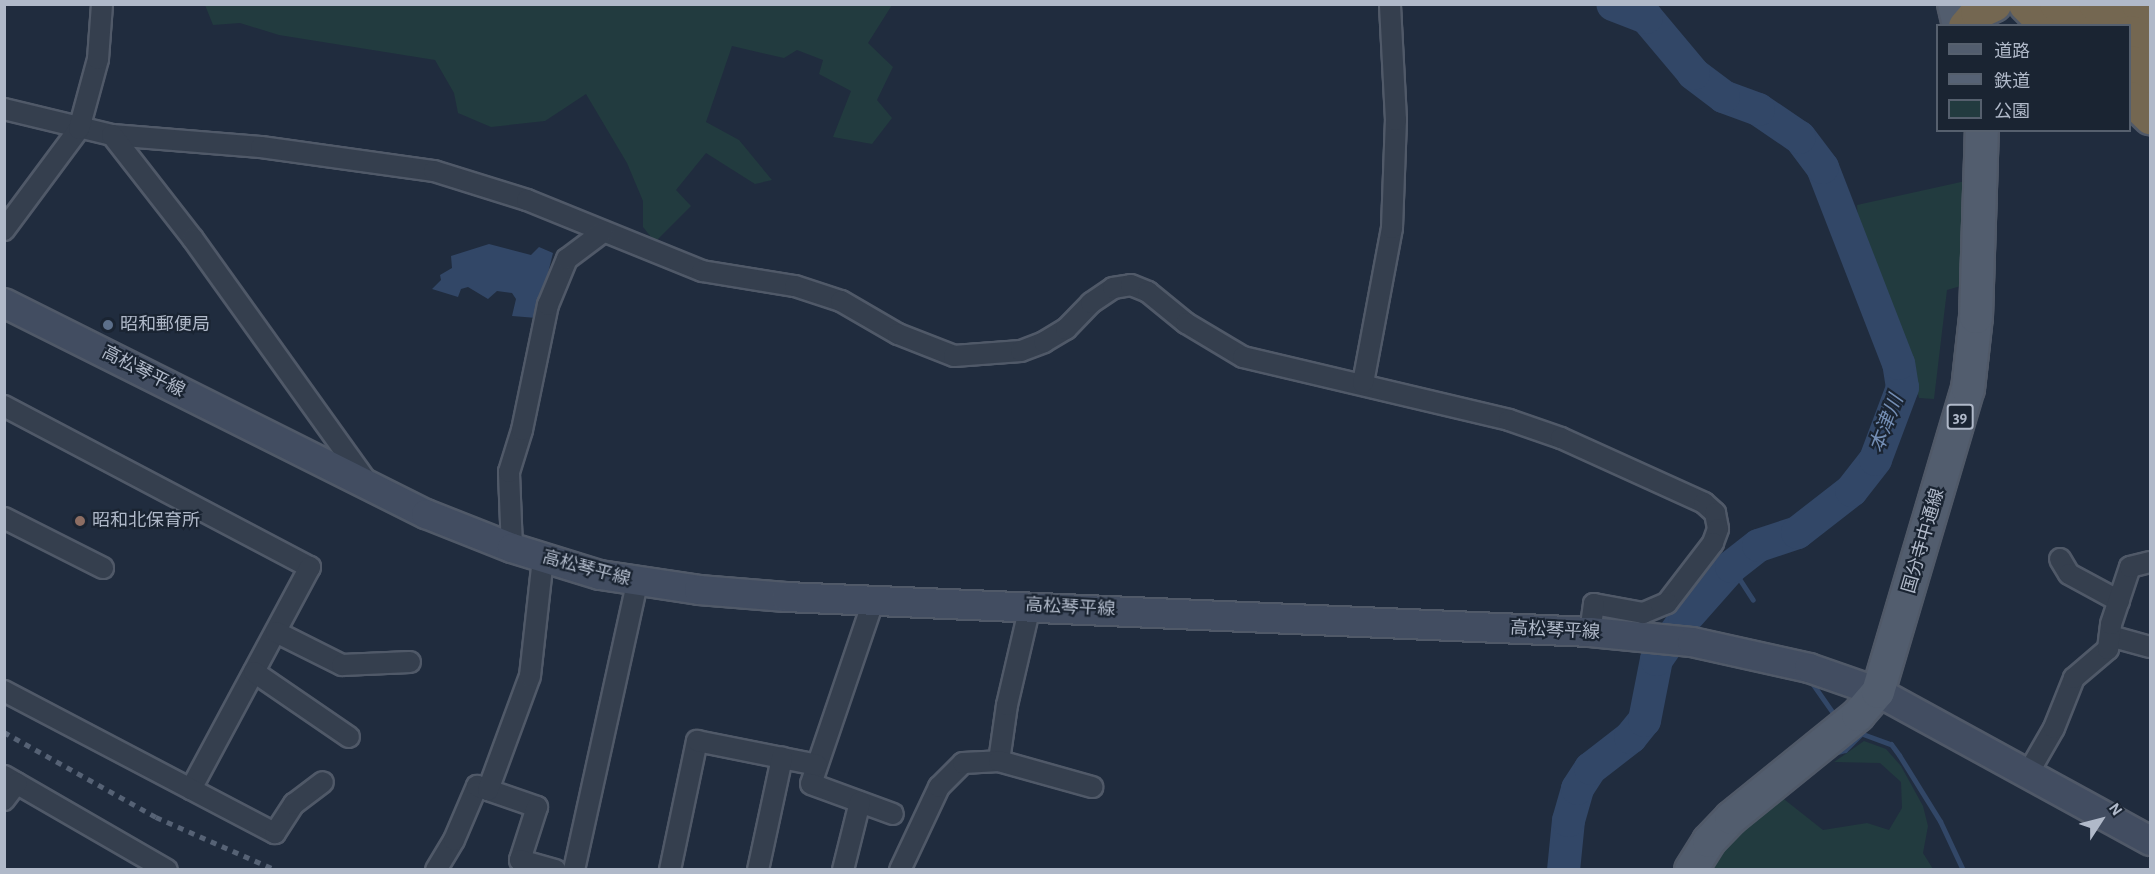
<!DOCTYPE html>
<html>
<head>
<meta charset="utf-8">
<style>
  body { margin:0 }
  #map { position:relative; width:2155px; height:874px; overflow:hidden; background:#202c3e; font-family:"Alegreya Sans","Noto Sans JP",sans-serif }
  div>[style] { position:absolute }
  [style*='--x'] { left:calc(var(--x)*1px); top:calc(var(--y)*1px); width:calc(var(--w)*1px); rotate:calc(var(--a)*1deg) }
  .green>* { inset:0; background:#223b3f }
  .water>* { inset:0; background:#324767 }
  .stream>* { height:5px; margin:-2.5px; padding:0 2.5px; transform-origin:2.5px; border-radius:2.5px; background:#324767 }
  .river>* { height:33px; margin:-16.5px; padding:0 16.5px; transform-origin:16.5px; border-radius:16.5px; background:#324767 }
  .roads { filter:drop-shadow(2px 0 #505968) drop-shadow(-2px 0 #505968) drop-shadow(0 2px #505968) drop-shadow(0 -2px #505968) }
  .street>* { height:20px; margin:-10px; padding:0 10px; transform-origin:10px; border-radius:10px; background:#353f4e }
  .secondary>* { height:28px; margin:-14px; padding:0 14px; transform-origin:14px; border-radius:14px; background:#424d61 }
  .primary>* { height:32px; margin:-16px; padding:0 16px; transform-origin:16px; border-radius:16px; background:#525d6e }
  .highway>* { height:33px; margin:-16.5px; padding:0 16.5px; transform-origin:16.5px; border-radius:16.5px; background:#746751 }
  .rail>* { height:4.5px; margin-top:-2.25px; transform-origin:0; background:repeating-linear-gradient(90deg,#566275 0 6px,transparent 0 12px) }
  .dots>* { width:16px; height:16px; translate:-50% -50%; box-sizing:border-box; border:3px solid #1a2432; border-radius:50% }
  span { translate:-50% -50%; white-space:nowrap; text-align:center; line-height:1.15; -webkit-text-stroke:4.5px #1a2432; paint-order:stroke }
  .shield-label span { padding:2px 4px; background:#1a2432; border:2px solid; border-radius:4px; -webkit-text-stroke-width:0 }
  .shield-label { font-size:16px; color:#b0b9c9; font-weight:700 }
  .poi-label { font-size:18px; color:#b0b9c9 }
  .left { translate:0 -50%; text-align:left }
  .street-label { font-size:18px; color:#b0b9c9 }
  .water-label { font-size:20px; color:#748eb4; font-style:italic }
  .frame { position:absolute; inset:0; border:6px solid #b0b9c9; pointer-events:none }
  .legend { position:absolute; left:1936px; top:24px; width:195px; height:108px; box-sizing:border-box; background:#1a2432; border:2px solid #56606e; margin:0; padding:8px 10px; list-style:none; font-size:18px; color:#b0b9c9 }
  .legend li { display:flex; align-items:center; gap:12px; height:30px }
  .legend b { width:30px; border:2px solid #56606e }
  .north { position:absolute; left:2071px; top:790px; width:60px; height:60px; -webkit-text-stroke:4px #1a2432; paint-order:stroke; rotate:54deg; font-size:16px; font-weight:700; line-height:24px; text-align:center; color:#b0b9c9 }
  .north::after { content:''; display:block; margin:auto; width:21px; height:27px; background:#b0b9c9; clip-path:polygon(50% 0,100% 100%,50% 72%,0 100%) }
</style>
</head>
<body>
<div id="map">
  <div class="green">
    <div style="clip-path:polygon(205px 5px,892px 5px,868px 43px,893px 67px,877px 100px,892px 118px,872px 144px,833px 137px,851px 91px,819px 74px,823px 60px,797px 50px,784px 58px,732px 46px,706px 122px,739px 140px,772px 180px,755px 184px,706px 153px,676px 190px,691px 206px,655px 242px,643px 227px,643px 201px,627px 163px,586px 94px,545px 121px,491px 127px,458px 113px,454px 93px,435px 60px,279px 35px,240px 23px,213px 25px)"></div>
    <div style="clip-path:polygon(1970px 180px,1964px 285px,1947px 290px,1934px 399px,1919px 398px,1909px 354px,1860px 246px,1857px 205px)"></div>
    <div style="clip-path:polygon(1864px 741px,1886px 749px,1901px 766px,1923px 806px,1928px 826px,1923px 853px,1933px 869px,1709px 870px,1720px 849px,1780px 796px,1823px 830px,1867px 823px,1889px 830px,1902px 808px,1901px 782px,1880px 763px,1834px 762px)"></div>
  </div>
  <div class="water">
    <div style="clip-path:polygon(489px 244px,531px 255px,539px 247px,553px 253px,537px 318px,512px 316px,516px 299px,512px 293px,497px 291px,488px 299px,468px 287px,461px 289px,458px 297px,432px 289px,441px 280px,440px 275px,452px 268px,451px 256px)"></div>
  </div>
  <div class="stream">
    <div style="--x:1731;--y:566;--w:40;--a:57.1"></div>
    <div style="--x:1812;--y:683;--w:38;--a:55"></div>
    <div style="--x:1860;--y:733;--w:33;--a:20"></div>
    <div style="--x:1891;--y:744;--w:14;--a:54"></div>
    <div style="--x:1899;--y:755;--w:78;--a:58.2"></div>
    <div style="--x:1940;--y:821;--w:54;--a:64.9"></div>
    <div style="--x:1834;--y:753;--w:11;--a:-15"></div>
    <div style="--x:1845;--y:750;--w:23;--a:-45"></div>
  </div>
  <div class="river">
    <div style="--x:1563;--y:870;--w:50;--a:-84.3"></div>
    <div style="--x:1568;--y:820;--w:33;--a:-74"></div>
    <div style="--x:1577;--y:788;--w:24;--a:-57"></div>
    <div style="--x:1590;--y:768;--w:51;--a:-37.8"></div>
    <div style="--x:1630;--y:737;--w:22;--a:-51"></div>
    <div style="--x:1644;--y:720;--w:62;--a:-78.9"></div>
    <div style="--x:1656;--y:659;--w:49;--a:-55"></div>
    <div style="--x:1684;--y:619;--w:71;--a:-48.4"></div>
    <div style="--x:1731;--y:566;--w:34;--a:-38"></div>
    <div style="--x:1758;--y:545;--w:41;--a:-18.4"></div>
    <div style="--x:1797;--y:532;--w:68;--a:-37.9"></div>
    <div style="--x:1851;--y:490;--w:39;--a:-52"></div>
    <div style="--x:1875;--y:459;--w:77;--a:-69.4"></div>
    <div style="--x:1902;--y:387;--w:24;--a:-99"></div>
    <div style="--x:1898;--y:363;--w:210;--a:-111.2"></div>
    <div style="--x:1822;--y:167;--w:38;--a:-127"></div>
    <div style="--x:1799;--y:137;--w:50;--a:-145.7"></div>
    <div style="--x:1758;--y:109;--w:37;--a:-160"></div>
    <div style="--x:1723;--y:96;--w:38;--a:-143"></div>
    <div style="--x:1693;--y:73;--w:73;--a:-130"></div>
    <div style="--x:1646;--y:17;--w:36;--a:-159"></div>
  </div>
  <div class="roads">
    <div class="street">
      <div style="--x:4;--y:109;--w:111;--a:13.5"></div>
      <div style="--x:112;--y:135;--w:149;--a:4.6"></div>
      <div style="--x:261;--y:147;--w:175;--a:7.9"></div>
      <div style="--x:434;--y:171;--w:97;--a:17.3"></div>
      <div style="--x:527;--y:200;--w:189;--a:22.1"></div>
      <div style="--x:702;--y:271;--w:94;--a:9.2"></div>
      <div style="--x:795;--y:286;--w:48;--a:18.1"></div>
      <div style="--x:841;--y:301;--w:66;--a:30.1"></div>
      <div style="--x:898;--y:334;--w:60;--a:21.4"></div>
      <div style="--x:954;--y:356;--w:67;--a:-4.3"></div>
      <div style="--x:1021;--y:351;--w:25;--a:-21"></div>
      <div style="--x:1044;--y:342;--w:26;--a:-31"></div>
      <div style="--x:1066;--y:329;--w:36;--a:-46"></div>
      <div style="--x:1091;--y:303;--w:27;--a:-34"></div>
      <div style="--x:1113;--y:288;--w:18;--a:-9"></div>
      <div style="--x:1131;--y:285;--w:18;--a:22"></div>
      <div style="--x:1148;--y:292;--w:49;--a:39.2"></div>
      <div style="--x:1186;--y:323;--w:66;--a:30.8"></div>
      <div style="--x:1243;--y:357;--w:273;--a:13.3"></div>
      <div style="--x:1509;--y:420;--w:55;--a:19.1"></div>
      <div style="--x:1561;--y:438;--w:157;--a:24.4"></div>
      <div style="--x:1704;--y:503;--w:15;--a:42"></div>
      <div style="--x:1715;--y:513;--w:16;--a:79"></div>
      <div style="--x:1718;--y:529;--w:15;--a:110"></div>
      <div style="--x:1713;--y:543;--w:76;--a:127.5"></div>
      <div style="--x:1667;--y:603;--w:26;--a:157"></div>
      <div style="--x:1643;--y:613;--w:50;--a:-169.6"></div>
      <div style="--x:1594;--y:604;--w:28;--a:98"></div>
      <div style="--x:112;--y:135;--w:132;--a:52.1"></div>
      <div style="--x:193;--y:239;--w:297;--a:54.4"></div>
      <div style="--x:4;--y:230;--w:126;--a:-53.4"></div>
      <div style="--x:79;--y:129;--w:73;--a:-74.8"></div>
      <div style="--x:98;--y:59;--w:55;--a:-85.8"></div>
      <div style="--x:1363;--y:383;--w:158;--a:-79.4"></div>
      <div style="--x:1392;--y:228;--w:108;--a:-87.9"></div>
      <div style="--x:1396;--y:120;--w:116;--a:-93"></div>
      <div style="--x:4;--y:406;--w:346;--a:27.8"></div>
      <div style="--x:310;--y:567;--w:252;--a:118.2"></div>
      <div style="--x:4;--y:518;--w:111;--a:26.8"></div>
      <div style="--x:512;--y:548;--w:76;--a:-92.3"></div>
      <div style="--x:509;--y:472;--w:44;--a:-72.8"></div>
      <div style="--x:522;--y:430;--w:128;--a:-78.3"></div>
      <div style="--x:548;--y:305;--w:50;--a:-67.6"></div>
      <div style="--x:567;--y:259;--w:45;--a:-36.9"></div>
      <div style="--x:2060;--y:559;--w:17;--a:59"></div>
      <div style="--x:2069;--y:574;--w:57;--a:28.4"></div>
      <div style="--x:874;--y:599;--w:195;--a:108.8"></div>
      <div style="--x:811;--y:784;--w:87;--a:20.1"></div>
      <div style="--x:276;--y:632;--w:74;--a:26.6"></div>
      <div style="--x:342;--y:665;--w:68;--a:-2.5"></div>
      <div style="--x:2110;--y:636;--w:41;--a:15.4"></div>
      <div style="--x:254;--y:672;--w:115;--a:34.4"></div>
      <div style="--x:4;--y:691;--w:306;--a:27.7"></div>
      <div style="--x:275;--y:833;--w:35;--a:-57"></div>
      <div style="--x:294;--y:804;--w:36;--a:-37"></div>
      <div style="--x:999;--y:761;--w:57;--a:-81.9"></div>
      <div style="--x:1007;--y:705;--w:102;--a:-76.9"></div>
      <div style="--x:2027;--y:775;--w:54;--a:-60.1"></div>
      <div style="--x:2054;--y:728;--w:54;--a:-68.2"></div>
      <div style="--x:2074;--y:678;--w:45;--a:-40.5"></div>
      <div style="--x:2108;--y:649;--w:25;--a:-83"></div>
      <div style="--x:2111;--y:624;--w:60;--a:-71.6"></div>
      <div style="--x:2130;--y:567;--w:21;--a:-14"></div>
      <div style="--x:4;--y:776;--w:188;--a:30"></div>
      <div style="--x:488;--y:790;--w:52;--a:19.1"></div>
      <div style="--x:537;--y:807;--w:56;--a:107.8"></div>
      <div style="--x:520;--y:860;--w:37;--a:16"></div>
      <div style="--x:4;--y:800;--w:21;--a:-53"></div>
      <div style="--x:436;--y:870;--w:35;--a:-59"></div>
      <div style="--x:454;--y:840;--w:59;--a:-66.9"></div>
      <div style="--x:477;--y:786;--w:12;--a:20"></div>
      <div style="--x:488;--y:790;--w:121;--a:-69.8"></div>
      <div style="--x:530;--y:676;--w:119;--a:-83.7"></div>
      <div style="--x:574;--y:870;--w:294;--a:-77.6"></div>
      <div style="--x:670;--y:870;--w:132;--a:-78.2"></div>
      <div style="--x:697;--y:741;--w:122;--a:11.3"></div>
      <div style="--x:758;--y:870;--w:115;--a:-77.9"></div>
      <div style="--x:843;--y:870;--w:70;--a:-76"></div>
      <div style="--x:900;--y:870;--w:92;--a:-64.8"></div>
      <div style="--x:939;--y:787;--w:34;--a:-45"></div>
      <div style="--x:963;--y:763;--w:36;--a:-3"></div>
      <div style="--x:999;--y:761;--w:97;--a:15.6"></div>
    </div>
    <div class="secondary">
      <div style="--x:4;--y:303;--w:472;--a:26.6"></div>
      <div style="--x:426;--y:514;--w:92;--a:21.6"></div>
      <div style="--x:512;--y:548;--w:92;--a:17.1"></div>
      <div style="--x:600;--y:575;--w:100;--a:8.6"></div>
      <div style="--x:699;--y:590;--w:87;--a:4.6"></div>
      <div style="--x:786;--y:597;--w:805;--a:2.49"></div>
      <div style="--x:1590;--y:632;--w:102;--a:5.6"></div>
      <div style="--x:1692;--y:642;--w:120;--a:12.5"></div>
      <div style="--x:1809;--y:668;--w:73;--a:19.2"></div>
      <div style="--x:1878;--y:692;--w:310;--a:28.7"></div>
    </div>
    <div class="primary">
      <div style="--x:1954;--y:4;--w:23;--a:77"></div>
      <div style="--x:1691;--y:870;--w:34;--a:-58"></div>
      <div style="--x:1709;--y:841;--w:32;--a:-46"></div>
      <div style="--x:1731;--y:818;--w:164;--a:-39"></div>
      <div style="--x:1858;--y:715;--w:30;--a:-49"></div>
      <div style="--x:1878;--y:692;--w:316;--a:-73.5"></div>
      <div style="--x:1968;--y:389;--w:72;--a:-83.7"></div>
      <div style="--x:1976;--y:317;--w:187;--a:-88.2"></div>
    </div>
    <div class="highway">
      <div style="--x:2025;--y:4;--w:31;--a:45"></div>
      <div style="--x:2056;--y:4;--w:35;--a:39"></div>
      <div style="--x:2095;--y:4;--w:35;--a:39"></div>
      <div style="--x:2138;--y:4;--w:16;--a:40"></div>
      <div style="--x:1965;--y:26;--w:18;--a:-49"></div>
      <div style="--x:1977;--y:12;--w:19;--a:-25"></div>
      <div style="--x:2130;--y:32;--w:26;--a:39"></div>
      <div style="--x:2130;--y:62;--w:26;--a:39"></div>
      <div style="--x:2130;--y:98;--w:28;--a:44"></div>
    </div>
  </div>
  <div class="rail">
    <div style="--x:4;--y:732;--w:174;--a:29.2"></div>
    <div style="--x:156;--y:817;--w:131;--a:23.8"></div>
  </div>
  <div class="dots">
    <div style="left:108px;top:325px;background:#5c6f8a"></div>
    <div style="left:80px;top:521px;background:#8d6e63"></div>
  </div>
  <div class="shield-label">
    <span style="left:1960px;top:417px">39</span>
  </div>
  <div class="poi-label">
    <span class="left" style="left:120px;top:325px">昭和郵便局</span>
    <span class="left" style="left:92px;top:521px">昭和北保育所</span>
  </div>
  <div class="street-label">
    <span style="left:143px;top:372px;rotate:27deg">高松琴平線</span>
    <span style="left:1924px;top:541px;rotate:-74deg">国分寺中通線</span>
    <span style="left:586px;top:569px;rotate:15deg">高松琴平線</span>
    <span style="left:1070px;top:608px;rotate:3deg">高松琴平線</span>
    <span style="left:1555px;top:631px;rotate:3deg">高松琴平線</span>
  </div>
  <div class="water-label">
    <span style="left:1887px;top:424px;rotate:-69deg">本津川</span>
  </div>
  <div class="frame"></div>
  <ul class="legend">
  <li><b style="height:8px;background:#525d6e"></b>道路</li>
  <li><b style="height:8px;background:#566275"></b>鉄道</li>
  <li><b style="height:16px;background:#223b3f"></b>公園</li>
  </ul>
  <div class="north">N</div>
</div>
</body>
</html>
